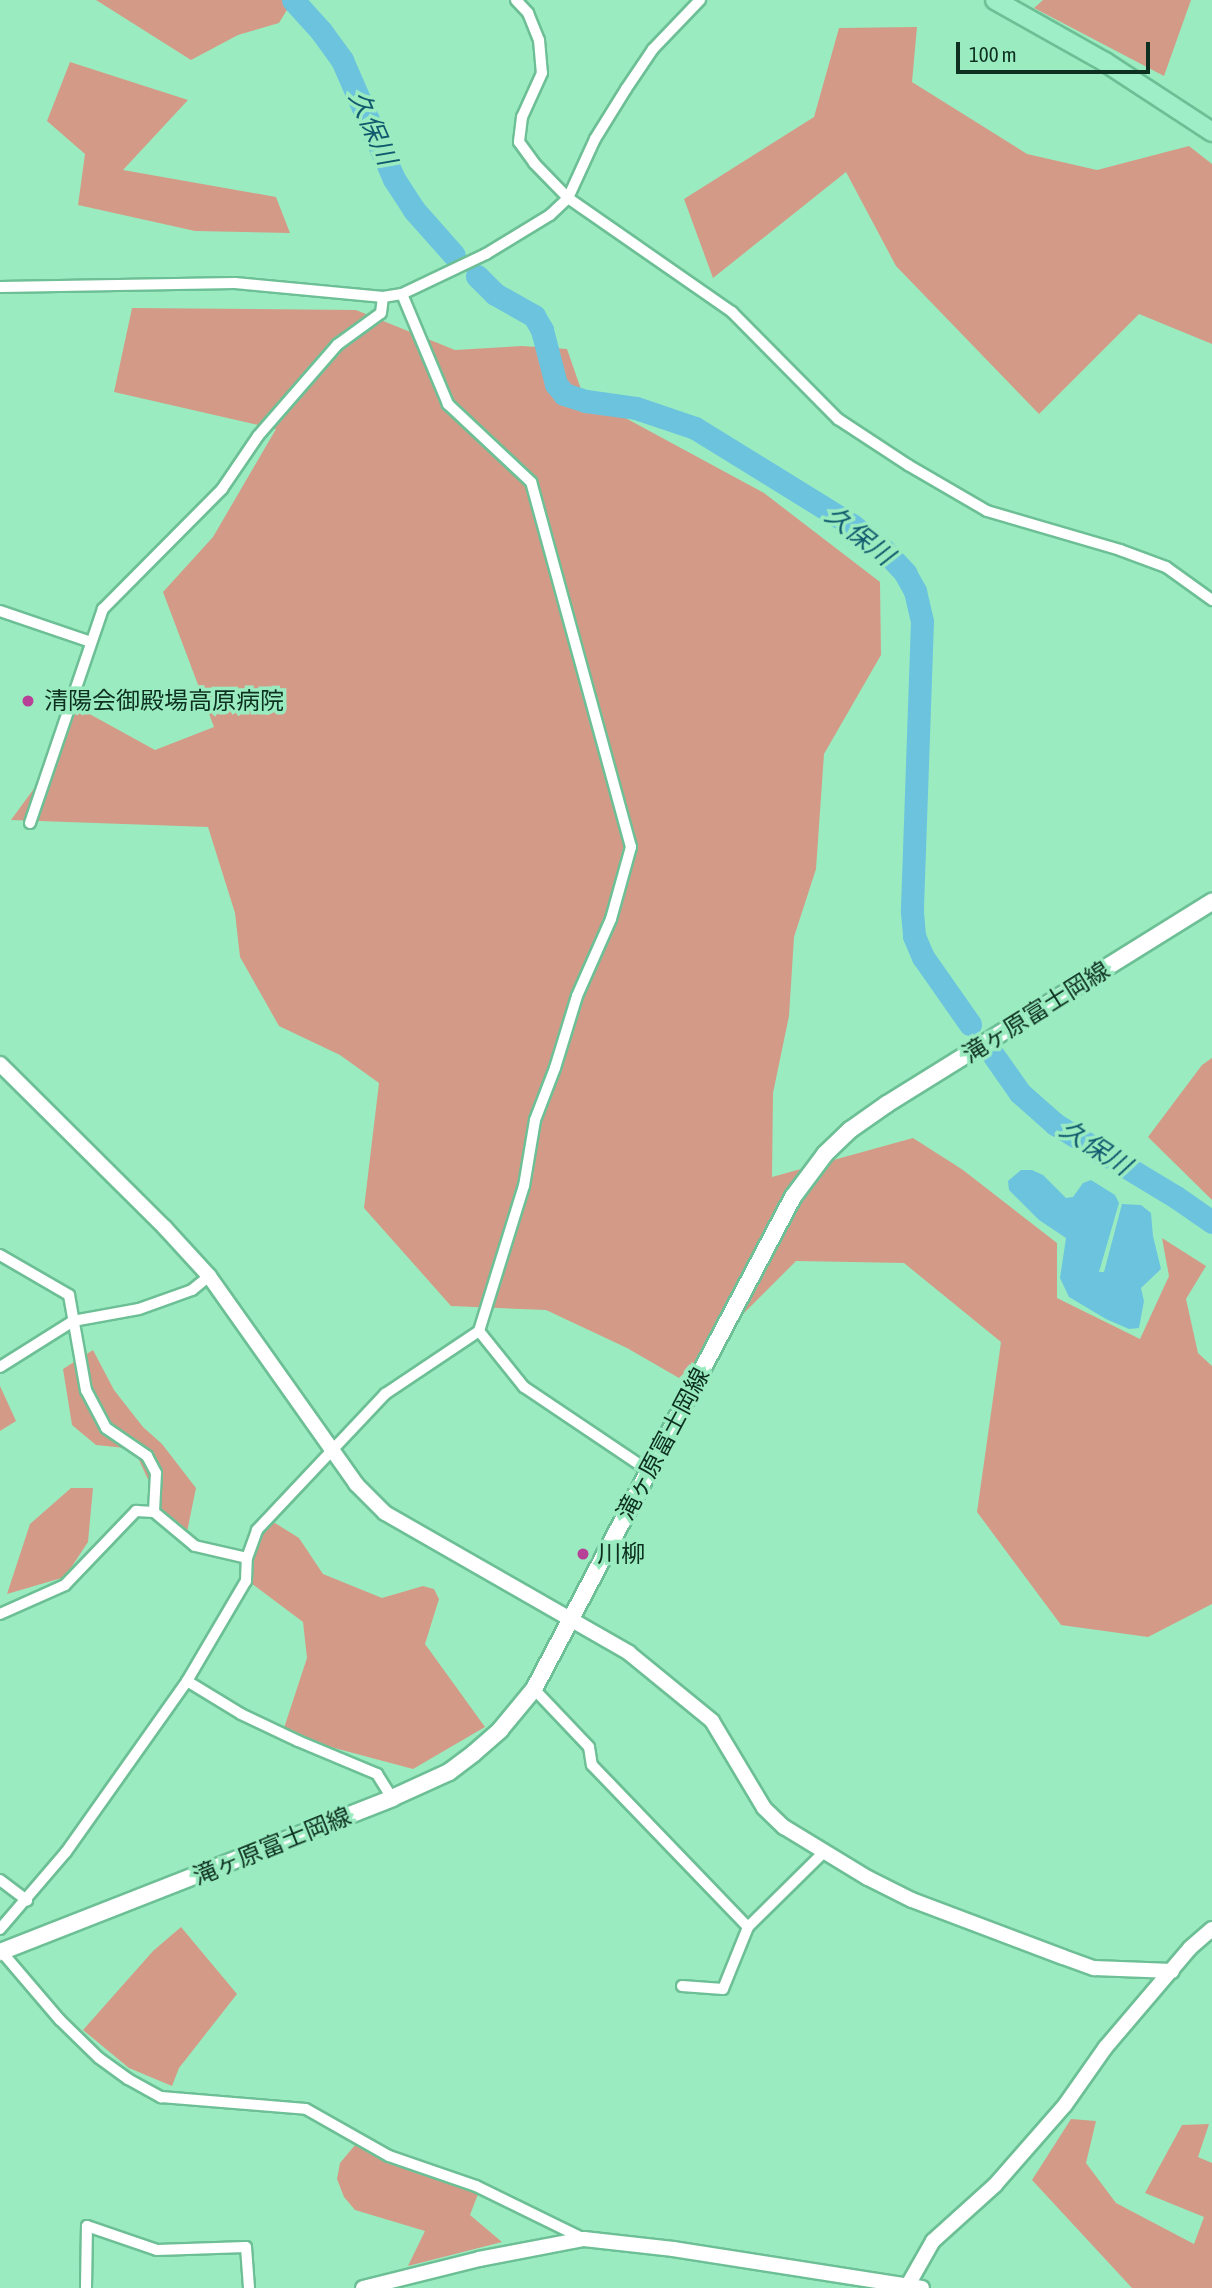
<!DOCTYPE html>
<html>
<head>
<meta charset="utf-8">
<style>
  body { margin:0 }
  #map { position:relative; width:1212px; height:2288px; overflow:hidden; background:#9aecc0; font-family:"Asap Condensed","Noto Sans JP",sans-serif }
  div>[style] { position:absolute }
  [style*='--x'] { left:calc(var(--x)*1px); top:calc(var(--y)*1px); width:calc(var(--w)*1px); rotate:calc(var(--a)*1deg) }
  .green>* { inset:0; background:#d39b87 }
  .water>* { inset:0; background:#6cc3de }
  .river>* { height:23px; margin:-11.5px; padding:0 11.5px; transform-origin:11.5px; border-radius:11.5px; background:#6cc3de }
  .roads { filter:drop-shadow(2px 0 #6dbf95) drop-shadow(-2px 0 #6dbf95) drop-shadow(0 2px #6dbf95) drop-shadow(0 -2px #6dbf95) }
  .minor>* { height:10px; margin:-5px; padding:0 5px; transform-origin:5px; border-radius:5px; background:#fff }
  .tertiary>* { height:14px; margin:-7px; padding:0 7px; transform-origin:7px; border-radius:7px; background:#fff }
  .secondary>* { height:16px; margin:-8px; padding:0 8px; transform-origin:8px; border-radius:8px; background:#fff }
  .primary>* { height:18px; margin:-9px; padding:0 9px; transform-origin:9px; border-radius:9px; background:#9eeec8 }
  .dots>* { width:19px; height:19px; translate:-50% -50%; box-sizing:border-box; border:4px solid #9aecc0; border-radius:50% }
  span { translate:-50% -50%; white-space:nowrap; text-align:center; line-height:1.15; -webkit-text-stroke:7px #9aecc0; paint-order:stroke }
  .poi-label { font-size:24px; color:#0d3020 }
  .left { translate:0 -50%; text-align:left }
  .street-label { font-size:24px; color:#0d3020 }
  .water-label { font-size:26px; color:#105a6d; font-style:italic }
  .scale { position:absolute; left:956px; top:42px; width:194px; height:32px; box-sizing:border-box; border:4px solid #0d3020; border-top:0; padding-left:9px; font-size:21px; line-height:24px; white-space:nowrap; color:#0d3020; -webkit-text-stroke:5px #9aecc0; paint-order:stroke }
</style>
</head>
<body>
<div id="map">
  <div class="green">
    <div style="clip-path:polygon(96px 0,293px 0,279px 23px,238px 35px,191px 60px)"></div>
    <div style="clip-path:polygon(1043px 0,1191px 0,1164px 76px,1034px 8px)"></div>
    <div style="clip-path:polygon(917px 27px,912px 82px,1027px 154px,1097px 170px,1189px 146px,1212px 164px,1212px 344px,1139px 314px,1039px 414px,896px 266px,846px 172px,713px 278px,684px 199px,814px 117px,839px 28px)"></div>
    <div style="clip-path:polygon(70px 62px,188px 100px,123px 170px,276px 197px,290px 233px,195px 231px,78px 205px,85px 154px,47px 121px)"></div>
    <div style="clip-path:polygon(132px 308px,356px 310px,455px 350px,522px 346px,567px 349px,583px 395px,764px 493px,880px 582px,881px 655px,824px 754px,816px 869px,794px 937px,789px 1016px,773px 1093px,772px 1177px,913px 1138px,963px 1170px,1057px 1243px,1057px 1298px,1140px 1339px,1169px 1276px,1162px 1238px,1206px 1266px,1186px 1299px,1198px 1353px,1212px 1366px,1212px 1604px,1148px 1637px,1061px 1625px,977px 1512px,1001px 1342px,904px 1263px,796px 1261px,679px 1378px,627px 1348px,546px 1310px,451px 1306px,364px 1208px,379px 1083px,340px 1055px,279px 1026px,240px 957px,235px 913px,208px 827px,11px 820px,52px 764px,65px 720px,64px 700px,155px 750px,214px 727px,163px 592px,213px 537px,276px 429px,114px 392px)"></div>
    <div style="clip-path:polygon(1212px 1058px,1212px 1200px,1148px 1137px,1202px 1065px)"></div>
    <div style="clip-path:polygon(93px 1350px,114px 1390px,143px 1427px,162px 1444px,196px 1488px,187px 1532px,162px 1510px,134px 1449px,96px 1445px,72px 1425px,63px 1369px)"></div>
    <div style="clip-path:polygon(0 1386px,16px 1421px,0 1431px)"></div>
    <div style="clip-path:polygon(71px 1488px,93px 1488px,88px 1542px,65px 1577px,7px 1594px,30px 1524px)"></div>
    <div style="clip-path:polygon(275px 1523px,299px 1538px,323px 1574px,382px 1598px,423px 1586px,434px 1589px,439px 1599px,425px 1644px,485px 1727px,413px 1769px,282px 1734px,307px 1658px,303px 1622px,251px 1583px,247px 1575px,260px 1526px)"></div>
    <div style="clip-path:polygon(181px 1927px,237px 1994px,179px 2068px,172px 2086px,129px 2068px,83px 2030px,153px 1951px)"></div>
    <div style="clip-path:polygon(1071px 2119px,1096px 2121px,1086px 2163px,1116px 2203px,1194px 2244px,1204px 2217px,1145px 2193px,1182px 2125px,1209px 2124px,1198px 2157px,1212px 2163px,1212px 2288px,1132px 2288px,1032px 2180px)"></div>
    <div style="clip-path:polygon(356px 2144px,391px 2161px,478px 2194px,470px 2215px,502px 2242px,408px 2266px,425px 2231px,355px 2210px,344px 2197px,337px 2179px,340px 2163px)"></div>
  </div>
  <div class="water">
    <div style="clip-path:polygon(1021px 1170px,1032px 1170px,1043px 1175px,1066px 1198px,1073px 1197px,1083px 1183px,1091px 1180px,1115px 1195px,1119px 1203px,1099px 1272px,1104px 1272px,1122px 1204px,1141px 1205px,1151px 1213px,1153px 1236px,1161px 1269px,1141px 1288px,1144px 1301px,1139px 1328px,1129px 1329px,1106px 1319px,1069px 1297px,1060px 1278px,1066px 1238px,1039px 1220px,1009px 1190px,1008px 1181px)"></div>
  </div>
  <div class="river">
    <div style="--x:293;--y:0;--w:42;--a:47.9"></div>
    <div style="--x:321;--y:31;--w:36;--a:54"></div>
    <div style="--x:342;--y:60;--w:130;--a:66.4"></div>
    <div style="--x:394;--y:179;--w:37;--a:57"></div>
    <div style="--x:414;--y:210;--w:60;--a:48.4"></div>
    <div style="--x:477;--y:276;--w:25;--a:45"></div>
    <div style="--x:495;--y:294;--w:45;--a:29.4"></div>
    <div style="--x:534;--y:316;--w:16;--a:60"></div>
    <div style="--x:542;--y:330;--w:56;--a:75.5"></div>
    <div style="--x:556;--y:384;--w:13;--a:51"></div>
    <div style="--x:564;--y:394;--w:23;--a:18"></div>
    <div style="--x:586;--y:401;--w:50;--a:8"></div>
    <div style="--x:636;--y:408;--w:62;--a:18.7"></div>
    <div style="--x:695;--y:428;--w:185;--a:31.7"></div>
    <div style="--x:852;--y:525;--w:39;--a:38"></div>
    <div style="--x:883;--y:549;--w:33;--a:47"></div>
    <div style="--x:905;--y:573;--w:21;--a:61"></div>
    <div style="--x:915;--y:591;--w:31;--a:77"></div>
    <div style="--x:922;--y:621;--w:291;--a:92"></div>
    <div style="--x:912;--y:912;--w:24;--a:85"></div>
    <div style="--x:914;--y:936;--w:23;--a:67"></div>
    <div style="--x:923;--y:957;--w:82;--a:55"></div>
    <div style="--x:994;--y:1056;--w:45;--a:54.9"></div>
    <div style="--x:1020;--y:1093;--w:47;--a:41.5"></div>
    <div style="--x:1055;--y:1124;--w:141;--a:31.1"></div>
    <div style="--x:1176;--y:1197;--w:44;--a:34.8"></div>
  </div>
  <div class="roads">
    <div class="minor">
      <div style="--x:516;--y:0;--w:18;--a:47"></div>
      <div style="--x:528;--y:13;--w:29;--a:68"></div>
      <div style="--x:539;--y:40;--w:33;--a:85"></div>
      <div style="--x:542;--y:73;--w:48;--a:114.4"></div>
      <div style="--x:522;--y:117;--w:25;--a:97"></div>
      <div style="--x:519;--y:142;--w:26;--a:54"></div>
      <div style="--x:534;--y:163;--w:49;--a:45.8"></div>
      <div style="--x:568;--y:198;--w:200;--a:34.8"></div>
      <div style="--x:732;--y:312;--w:151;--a:45.3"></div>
      <div style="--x:838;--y:419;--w:84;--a:33.3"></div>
      <div style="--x:908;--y:465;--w:91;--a:30.2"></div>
      <div style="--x:987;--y:511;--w:139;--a:16.3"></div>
      <div style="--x:1120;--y:550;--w:49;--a:20.3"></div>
      <div style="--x:1166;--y:567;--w:57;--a:35.7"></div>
      <div style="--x:0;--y:287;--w:235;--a:-1"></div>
      <div style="--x:235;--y:283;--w:149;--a:5.4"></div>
      <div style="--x:383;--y:297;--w:19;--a:-9"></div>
      <div style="--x:402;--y:294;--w:93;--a:-25.5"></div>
      <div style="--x:486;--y:254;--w:75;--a:-31.4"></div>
      <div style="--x:550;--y:215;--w:25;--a:-43"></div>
      <div style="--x:568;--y:198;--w:65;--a:-65.4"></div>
      <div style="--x:595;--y:139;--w:59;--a:-58.2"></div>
      <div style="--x:626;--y:89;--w:48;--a:-56"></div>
      <div style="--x:653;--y:49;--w:68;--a:-46.2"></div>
      <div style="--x:0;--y:611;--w:96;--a:18.8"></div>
      <div style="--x:30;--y:823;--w:226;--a:-71.2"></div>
      <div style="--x:103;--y:609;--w:169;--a:-45.2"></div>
      <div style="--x:222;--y:489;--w:64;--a:-55.8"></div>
      <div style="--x:258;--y:436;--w:121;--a:-49"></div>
      <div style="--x:337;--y:345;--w:54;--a:-36"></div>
      <div style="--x:381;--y:313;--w:16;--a:-83"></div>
      <div style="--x:0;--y:1255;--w:80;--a:30.1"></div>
      <div style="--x:69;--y:1295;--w:97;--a:79.9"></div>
      <div style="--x:86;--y:1390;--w:43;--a:62.2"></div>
      <div style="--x:106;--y:1428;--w:50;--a:34.3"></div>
      <div style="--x:147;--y:1456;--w:19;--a:62"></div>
      <div style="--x:156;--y:1473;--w:39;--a:93"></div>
      <div style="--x:479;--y:1331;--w:72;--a:51.2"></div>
      <div style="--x:524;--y:1387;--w:151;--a:33.9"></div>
      <div style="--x:0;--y:1367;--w:86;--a:-32.2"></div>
      <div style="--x:73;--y:1321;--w:67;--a:-10.3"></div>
      <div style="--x:139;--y:1309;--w:56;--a:-19.7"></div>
      <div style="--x:192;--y:1290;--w:22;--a:-39"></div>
      <div style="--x:0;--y:1614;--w:71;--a:-24"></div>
      <div style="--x:65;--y:1585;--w:103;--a:-46.2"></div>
      <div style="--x:136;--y:1511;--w:18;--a:3"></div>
      <div style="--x:154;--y:1512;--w:53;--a:39.7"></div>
      <div style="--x:195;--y:1546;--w:53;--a:13"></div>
      <div style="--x:187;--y:1681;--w:63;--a:31.4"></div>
      <div style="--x:241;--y:1714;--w:63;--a:25.3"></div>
      <div style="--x:298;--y:1741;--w:86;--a:22.7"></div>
      <div style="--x:377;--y:1774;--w:28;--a:58"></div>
      <div style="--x:534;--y:1689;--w:80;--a:46.5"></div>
      <div style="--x:589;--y:1747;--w:18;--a:81"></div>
      <div style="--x:592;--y:1765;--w:225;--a:46.1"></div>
      <div style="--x:0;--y:1880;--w:34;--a:37"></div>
      <div style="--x:0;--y:1929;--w:101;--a:-49.4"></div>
      <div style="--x:66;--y:1852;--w:209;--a:-54.7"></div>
      <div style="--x:187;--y:1681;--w:116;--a:-59.5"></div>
      <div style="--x:246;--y:1581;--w:23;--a:-88"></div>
      <div style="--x:247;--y:1558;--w:30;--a:-70"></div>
      <div style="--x:257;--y:1530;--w:187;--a:-46.7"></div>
      <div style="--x:385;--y:1394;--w:113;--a:-33.8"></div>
      <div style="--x:479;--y:1331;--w:152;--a:-72.8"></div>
      <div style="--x:524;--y:1186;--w:67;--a:-80.5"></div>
      <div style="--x:535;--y:1120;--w:56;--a:-69"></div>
      <div style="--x:555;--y:1068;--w:75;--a:-73"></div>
      <div style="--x:577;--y:996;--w:84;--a:-66.2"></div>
      <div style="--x:611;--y:919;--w:75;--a:-74.5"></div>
      <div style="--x:631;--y:847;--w:378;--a:-105.3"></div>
      <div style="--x:531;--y:482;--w:114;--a:-136.8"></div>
      <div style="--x:448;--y:404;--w:119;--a:-112.7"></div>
      <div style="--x:1;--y:1951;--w:91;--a:49.5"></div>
      <div style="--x:60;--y:2020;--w:54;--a:44.3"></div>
      <div style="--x:99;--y:2058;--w:36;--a:36"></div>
      <div style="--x:128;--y:2079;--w:38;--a:29"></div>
      <div style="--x:161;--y:2097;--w:145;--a:4.7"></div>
      <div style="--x:306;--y:2109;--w:95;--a:29.5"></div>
      <div style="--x:389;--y:2156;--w:92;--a:19"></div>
      <div style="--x:476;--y:2186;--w:120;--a:26.1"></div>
      <div style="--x:682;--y:1986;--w:41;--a:4.2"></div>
      <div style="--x:723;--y:1989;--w:67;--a:-68"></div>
      <div style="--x:748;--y:1927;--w:108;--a:-44.6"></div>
      <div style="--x:86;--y:2288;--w:62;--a:-89.1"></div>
      <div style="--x:87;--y:2226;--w:74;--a:18.9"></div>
      <div style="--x:157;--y:2250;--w:89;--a:-1.9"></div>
      <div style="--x:246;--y:2247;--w:41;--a:85.8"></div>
    </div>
    <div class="tertiary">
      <div style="--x:0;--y:1064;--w:233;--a:44.8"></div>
      <div style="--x:165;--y:1228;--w:65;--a:47.5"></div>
      <div style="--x:209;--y:1276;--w:255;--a:54.7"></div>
      <div style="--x:356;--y:1484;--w:41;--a:45"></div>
      <div style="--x:385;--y:1513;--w:281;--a:29.8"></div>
      <div style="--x:629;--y:1653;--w:107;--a:39.3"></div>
      <div style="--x:712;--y:1721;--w:101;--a:59.1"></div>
      <div style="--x:764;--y:1808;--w:28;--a:44"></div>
      <div style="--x:784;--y:1827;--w:98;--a:31.3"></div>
      <div style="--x:868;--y:1878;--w:49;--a:26.6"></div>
      <div style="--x:912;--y:1900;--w:161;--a:20.7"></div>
      <div style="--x:1063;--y:1957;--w:33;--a:20"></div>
      <div style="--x:1094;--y:1968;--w:78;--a:2.2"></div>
      <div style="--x:908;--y:2285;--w:51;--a:-60.4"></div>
      <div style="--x:933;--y:2241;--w:84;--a:-42.1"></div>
      <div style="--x:995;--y:2185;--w:106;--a:-48.8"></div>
      <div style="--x:1065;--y:2105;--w:70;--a:-54.9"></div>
      <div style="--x:1105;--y:2048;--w:131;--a:-49.6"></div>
      <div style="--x:1190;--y:1948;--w:29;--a:-41"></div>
      <div style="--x:363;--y:2288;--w:120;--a:-14"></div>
      <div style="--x:479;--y:2259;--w:107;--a:-10.8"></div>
      <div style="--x:584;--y:2239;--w:90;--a:6.4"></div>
      <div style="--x:673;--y:2249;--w:252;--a:8.9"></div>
    </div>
    <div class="secondary">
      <div style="--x:0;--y:1952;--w:421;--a:-21.4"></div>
      <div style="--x:392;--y:1798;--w:63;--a:-24.5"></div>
      <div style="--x:449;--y:1772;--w:31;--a:-37"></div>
      <div style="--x:474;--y:1753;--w:35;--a:-41"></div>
      <div style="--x:500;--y:1730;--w:53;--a:-50.3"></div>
      <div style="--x:534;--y:1689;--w:556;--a:-62.24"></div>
      <div style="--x:793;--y:1197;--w:54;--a:-53.3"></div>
      <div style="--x:825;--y:1154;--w:35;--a:-44"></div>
      <div style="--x:850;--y:1130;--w:45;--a:-35.1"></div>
      <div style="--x:887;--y:1104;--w:383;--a:-31.9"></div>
    </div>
    <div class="primary">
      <div style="--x:995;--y:0;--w:126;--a:29.4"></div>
      <div style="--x:1105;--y:62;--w:128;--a:33.2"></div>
    </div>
  </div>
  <div class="dots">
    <div style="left:28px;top:701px;background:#b84198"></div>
    <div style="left:583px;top:1554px;background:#b84198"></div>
  </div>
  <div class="poi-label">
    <span class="left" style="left:44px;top:701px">清陽会御殿場高原病院</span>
    <span class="left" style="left:597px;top:1554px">川柳</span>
  </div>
  <div class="street-label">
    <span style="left:1036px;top:1012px;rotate:-32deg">滝ヶ原富士岡線</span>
    <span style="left:663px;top:1444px;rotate:-62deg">滝ヶ原富士岡線</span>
    <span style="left:272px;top:1846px;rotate:-22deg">滝ヶ原富士岡線</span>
  </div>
  <div class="water-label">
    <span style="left:372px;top:128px;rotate:66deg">久保川</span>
    <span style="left:859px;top:536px;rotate:38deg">久保川</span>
    <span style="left:1095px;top:1148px;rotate:33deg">久保川</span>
  </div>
  <div class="scale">100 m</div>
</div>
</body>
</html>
